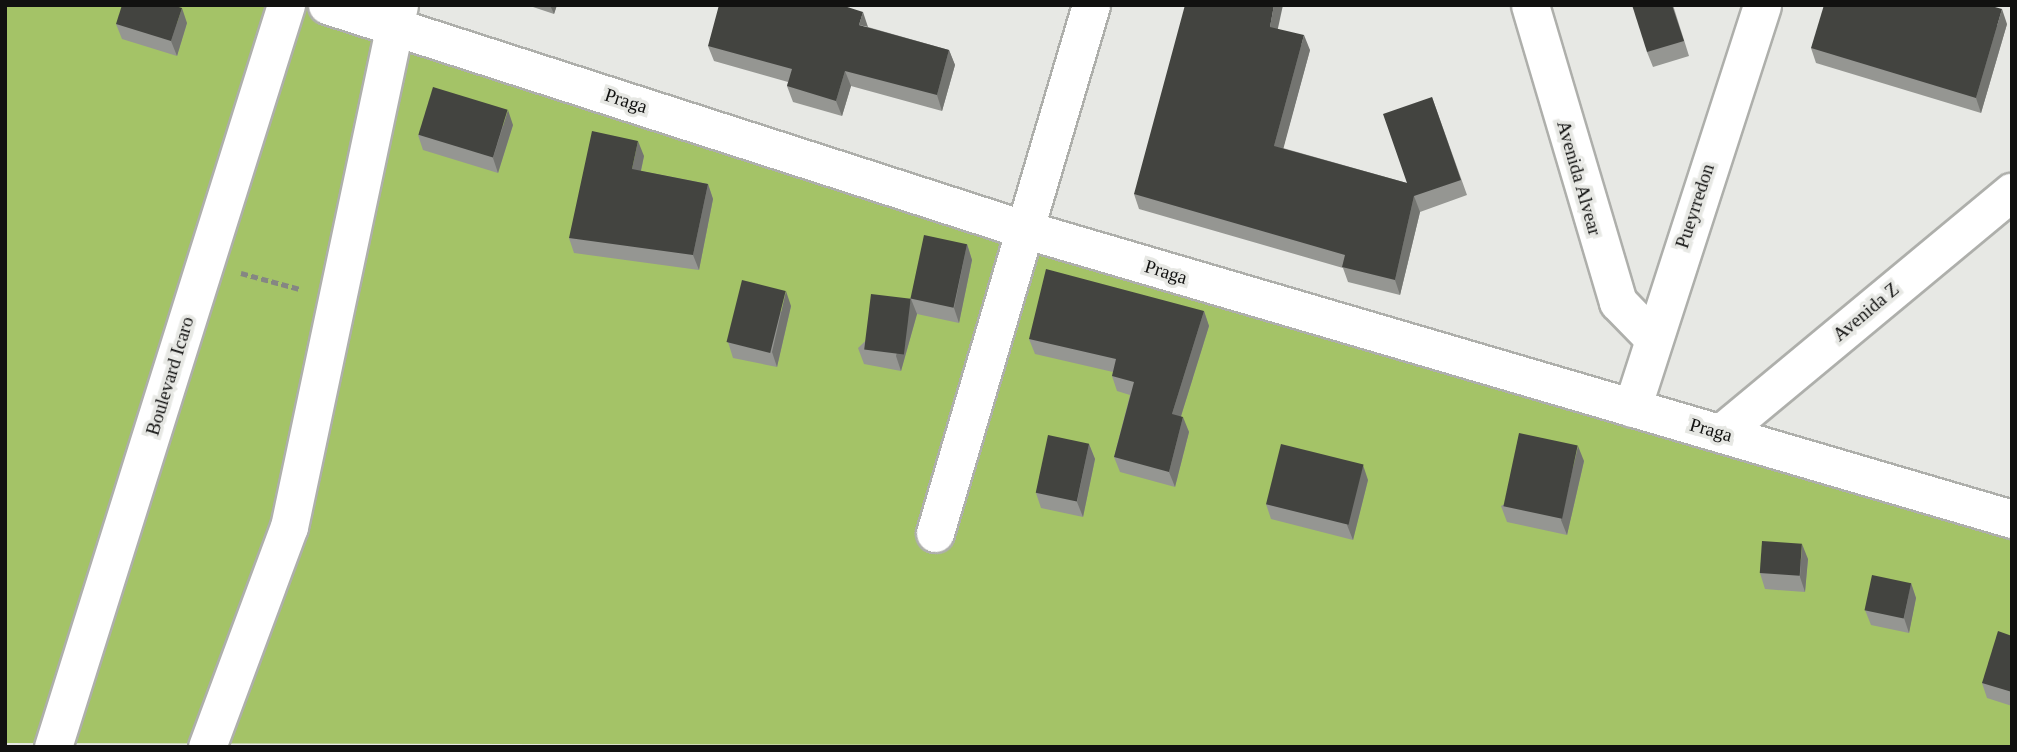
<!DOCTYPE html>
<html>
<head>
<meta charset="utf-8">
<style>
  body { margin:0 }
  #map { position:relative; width:2017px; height:752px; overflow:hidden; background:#e7e8e4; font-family:Georgia,serif }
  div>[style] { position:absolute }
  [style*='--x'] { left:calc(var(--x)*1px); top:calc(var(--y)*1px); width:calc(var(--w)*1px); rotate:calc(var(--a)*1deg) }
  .forest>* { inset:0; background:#a4c367 }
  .path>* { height:4.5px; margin-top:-2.25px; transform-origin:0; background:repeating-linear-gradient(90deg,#858683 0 7px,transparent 0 10.5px) }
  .roads { filter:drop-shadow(2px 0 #aeafab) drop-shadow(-2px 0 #aeafab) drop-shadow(0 2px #aeafab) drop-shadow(0 -2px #aeafab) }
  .minor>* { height:37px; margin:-18.5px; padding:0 18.5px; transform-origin:18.5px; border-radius:18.5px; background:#fff }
  .wall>* { inset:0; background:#959692 }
  .shaded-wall>* { inset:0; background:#747571 }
  .building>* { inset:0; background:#434440; transform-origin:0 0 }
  span { translate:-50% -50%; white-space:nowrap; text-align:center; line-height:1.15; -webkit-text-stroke:7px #e7e8e4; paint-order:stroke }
  .street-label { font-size:19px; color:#111110 }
  .frame { position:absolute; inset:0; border:7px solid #111110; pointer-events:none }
</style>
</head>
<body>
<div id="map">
  <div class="forest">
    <div style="clip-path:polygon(5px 5px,327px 5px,2012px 519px,2012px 747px,5px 743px)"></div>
  </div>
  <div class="path">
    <div style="--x:241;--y:273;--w:61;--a:15.2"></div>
  </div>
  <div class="roads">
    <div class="minor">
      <div style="--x:327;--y:5;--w:728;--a:17.84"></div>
      <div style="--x:1020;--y:228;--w:1034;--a:16.35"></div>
      <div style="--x:1530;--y:5;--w:310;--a:73.5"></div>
      <div style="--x:1618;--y:302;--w:50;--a:45.8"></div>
      <div style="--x:1632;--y:408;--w:423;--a:-72.1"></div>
      <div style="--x:1721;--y:433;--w:378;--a:-39.7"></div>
      <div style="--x:935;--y:533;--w:551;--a:-73.54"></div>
      <div style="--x:53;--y:747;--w:778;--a:-72.57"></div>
      <div style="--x:207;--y:747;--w:235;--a:-69.6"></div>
      <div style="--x:289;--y:527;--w:533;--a:-78.1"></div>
    </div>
  </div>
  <div class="wall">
    <div style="clip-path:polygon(527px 5px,557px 5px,554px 14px)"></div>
    <div style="clip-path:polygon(1673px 5px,1689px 56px,1653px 67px,1647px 52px)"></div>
    <div style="clip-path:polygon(187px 23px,177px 56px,122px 39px,116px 24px)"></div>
    <div style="clip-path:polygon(2007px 24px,1981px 113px,1816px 63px,1811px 48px)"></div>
    <div style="clip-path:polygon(868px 27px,949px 50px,955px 65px,942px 111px,851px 86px,842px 116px,793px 102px,787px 86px,788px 82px,714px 61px,708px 46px)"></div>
    <div style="clip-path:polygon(1278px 29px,1310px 50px,1283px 148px,1407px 183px,1432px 97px,1467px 195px,1420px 212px,1400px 295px,1348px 282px,1343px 268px,1139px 209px,1134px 194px)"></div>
    <div style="clip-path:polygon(513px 125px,498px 173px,423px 150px,418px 135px)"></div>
    <div style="clip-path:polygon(644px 156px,641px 171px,708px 184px,713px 199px,699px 270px,574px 253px,569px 238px)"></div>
    <div style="clip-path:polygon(967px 244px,972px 260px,959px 323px,917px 314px,901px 371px,864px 364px,858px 348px)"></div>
    <div style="clip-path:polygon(791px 306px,777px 367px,733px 358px,728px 342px)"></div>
    <div style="clip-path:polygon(1204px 311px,1209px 326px,1181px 416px,1189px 432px,1175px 487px,1120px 472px,1114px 457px,1130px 395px,1117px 391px,1112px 376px,1113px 372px,1035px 354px,1029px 339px)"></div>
    <div style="clip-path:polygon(1089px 444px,1095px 459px,1083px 517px,1041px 508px,1036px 493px)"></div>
    <div style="clip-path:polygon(1584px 461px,1567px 535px,1507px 522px,1501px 506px)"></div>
    <div style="clip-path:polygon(1368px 480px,1353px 540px,1271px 519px,1266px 504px)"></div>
    <div style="clip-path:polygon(1808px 559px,1805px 592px,1765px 589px,1760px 573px)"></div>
    <div style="clip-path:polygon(1911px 583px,1916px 598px,1909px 633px,1871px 625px,1865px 610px)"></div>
    <div style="clip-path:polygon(2012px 636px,2012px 706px,1987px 698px,1982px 683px)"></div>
  </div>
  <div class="shaded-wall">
    <div style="clip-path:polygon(550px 5px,557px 5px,554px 14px)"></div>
    <div style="clip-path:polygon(1274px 5px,1283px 5px,1275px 42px,1270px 27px)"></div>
    <div style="clip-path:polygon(182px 8px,187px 23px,177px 56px,171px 41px)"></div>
    <div style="clip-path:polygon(2002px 9px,2007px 24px,1981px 113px,1976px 98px)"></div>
    <div style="clip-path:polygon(863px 12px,868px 27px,859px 25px)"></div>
    <div style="clip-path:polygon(1304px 35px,1310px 50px,1280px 161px,1274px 146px)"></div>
    <div style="clip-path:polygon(949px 50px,955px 65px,942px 111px,937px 95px)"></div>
    <div style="clip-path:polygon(845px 71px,851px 86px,842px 116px,836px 101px)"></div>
    <div style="clip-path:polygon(508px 110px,513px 125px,498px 173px,493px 158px)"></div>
    <div style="clip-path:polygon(638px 141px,644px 156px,638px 184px,632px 169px)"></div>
    <div style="clip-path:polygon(708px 184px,713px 199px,699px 270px,693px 255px)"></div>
    <div style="clip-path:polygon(1414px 196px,1420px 212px,1400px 295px,1395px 280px)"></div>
    <div style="clip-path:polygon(967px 244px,972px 260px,959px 323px,954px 308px)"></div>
    <div style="clip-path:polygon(786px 291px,791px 306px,777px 367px,772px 352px)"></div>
    <div style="clip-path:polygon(911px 299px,917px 314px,901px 371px,896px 356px)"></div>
    <div style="clip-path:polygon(1204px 311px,1209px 326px,1177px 429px,1172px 414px)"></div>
    <div style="clip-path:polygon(1183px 417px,1189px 432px,1175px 487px,1169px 472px)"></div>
    <div style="clip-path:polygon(1089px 444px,1095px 459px,1083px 517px,1077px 502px)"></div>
    <div style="clip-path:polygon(1578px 446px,1584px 461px,1567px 535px,1561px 520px)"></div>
    <div style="clip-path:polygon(1363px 465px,1368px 480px,1353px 540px,1347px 525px)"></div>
    <div style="clip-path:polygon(1802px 544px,1808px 559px,1805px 592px,1800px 577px)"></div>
    <div style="clip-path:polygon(1911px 583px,1916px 598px,1909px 633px,1904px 618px)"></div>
  </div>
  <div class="building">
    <div style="clip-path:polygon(122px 5px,172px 5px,182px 8px,171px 41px,116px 24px)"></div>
    <div style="clip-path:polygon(719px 5px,841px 5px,863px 12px,859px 25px,949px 50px,937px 95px,845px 71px,836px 101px,787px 86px,792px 69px,708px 46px)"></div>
    <div style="clip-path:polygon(1185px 5px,1274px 5px,1270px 27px,1304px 35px,1274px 146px,1407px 183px,1383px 114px,1432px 97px,1461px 180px,1414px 196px,1395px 280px,1342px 267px,1345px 255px,1134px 194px)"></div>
    <div style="clip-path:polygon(1632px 5px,1672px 5px,1684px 41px,1647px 52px)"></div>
    <div style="clip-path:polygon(1824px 5px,1988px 5px,2002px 9px,1976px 98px,1811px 48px)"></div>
    <div style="left:433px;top:87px;width:78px;height:50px;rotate:17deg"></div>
    <div style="clip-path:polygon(592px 131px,638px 141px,632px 169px,708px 184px,693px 255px,569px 238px)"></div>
    <div style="left:924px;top:235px;width:44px;height:65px;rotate:12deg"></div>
    <div style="clip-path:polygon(1046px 269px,1204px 311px,1172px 414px,1183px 417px,1169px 472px,1114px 457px,1134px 382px,1112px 376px,1116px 359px,1029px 339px)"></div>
    <div style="left:742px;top:280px;width:45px;height:64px;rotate:14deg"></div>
    <div style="left:871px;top:294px;width:40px;height:56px;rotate:7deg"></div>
    <div style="left:1519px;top:433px;width:60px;height:75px;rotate:12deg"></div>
    <div style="left:1048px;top:435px;width:42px;height:59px;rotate:12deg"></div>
    <div style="left:1281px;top:444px;width:85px;height:62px;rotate:14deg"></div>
    <div style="left:1762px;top:541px;width:40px;height:32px;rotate:4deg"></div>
    <div style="left:1872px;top:575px;width:40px;height:36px;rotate:12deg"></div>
    <div style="clip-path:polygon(1998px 631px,2012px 636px,2012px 692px,1982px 683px)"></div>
  </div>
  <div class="street-label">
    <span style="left:626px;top:101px;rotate:18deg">Praga</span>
    <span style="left:1579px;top:178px;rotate:74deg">Avenida Alvear</span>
    <span style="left:1695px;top:206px;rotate:-72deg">Pueyrredon</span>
    <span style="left:1166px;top:272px;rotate:17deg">Praga</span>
    <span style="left:1866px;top:312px;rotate:-40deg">Avenida Z</span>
    <span style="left:170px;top:376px;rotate:-73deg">Boulevard Icaro</span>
    <span style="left:1711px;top:430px;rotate:16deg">Praga</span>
  </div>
  <div class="frame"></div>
</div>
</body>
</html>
